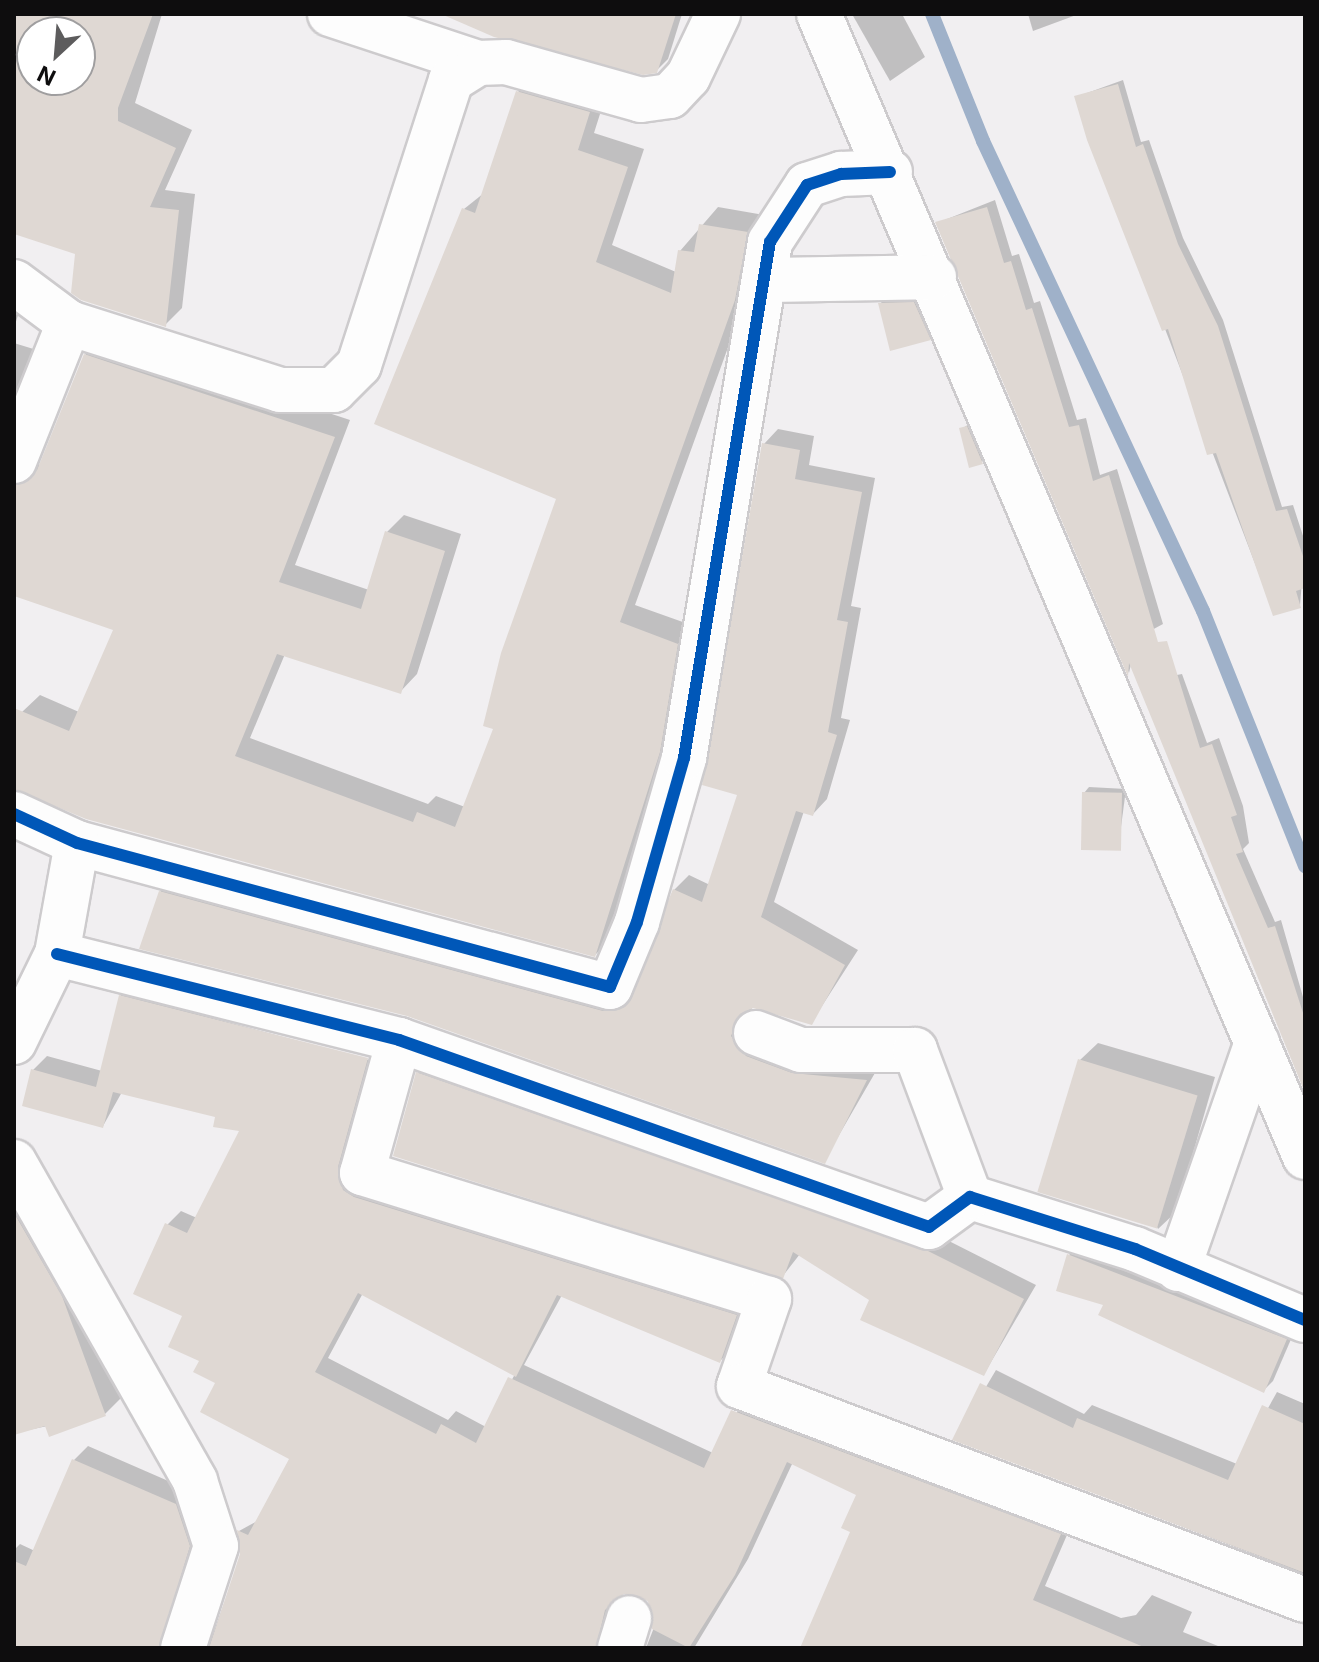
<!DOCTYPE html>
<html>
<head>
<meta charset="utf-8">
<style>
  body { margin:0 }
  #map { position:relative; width:1319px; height:1662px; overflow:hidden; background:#f1eff1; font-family:Inter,sans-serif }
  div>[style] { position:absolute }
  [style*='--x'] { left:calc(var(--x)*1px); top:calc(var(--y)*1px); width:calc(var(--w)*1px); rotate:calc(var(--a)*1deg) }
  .shadow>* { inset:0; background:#0003 }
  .stream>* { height:14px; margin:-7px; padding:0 7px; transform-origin:7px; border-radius:7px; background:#9fb1c9 }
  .building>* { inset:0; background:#dfd8d3; transform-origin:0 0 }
  .roads { filter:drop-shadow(2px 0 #cdcbcd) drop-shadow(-2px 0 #cdcbcd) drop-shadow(0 2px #cdcbcd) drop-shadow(0 -2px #cdcbcd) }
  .street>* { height:44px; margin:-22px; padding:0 22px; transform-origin:22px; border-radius:22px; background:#fdfdfd }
  .cycleway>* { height:12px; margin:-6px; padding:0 6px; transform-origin:6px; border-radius:6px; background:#0057b8 }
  span { translate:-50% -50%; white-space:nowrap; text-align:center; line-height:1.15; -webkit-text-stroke:6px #fff; paint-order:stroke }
  .frame { position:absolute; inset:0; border:16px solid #0e0d0e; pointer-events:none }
  .north { position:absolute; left:16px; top:16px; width:80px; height:80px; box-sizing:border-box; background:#fff; border:2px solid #9f9e9f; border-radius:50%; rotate:206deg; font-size:22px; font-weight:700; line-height:32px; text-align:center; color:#0e0d0e }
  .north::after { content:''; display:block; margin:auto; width:28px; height:36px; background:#5d5c5d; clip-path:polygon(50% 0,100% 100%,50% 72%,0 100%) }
</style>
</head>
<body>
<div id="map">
  <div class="shadow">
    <div style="clip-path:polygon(evenodd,14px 14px,162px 14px,135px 103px,192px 130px,165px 190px,195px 194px,182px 308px,165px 325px,77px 252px,14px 232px,14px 14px,32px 32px,80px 32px,80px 80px,32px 80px,32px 32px)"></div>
    <div style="clip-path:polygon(485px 14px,682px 14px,668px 59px,656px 71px)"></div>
    <div style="clip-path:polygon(852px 14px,902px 14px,925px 57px,890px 81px)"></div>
    <div style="clip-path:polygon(1028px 14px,1079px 14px,1033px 31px)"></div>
    <div style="clip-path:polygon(535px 75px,606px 95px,594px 133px,644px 149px,612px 245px,676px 272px,680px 251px,718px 207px,764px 215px,752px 281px,635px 605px,694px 626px,676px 734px,612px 938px,595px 955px,86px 818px,14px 789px,14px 731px,22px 712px,40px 695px,79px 712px,116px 629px,14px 594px,14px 461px,41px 465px,85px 355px,103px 338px,350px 420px,295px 565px,369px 590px,387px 532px,404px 515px,461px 534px,417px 674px,400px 692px,285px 654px,250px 738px,428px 804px,436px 796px,465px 807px,496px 727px,559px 498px,464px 209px,484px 193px,518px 92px)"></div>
    <div style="clip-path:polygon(1123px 80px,1141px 142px,1149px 140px,1183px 238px,1223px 320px,1282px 507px,1293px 505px,1305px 542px,1300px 606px,1274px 613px,1076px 97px)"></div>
    <div style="clip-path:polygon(995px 200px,1012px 256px,1019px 254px,1034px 303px,1040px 301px,1077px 420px,1086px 418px,1100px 475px,1117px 469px,1163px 624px,1137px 638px,1129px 673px,937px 223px)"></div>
    <div style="clip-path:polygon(885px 298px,920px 298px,935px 333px,930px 339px,880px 304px)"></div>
    <div style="clip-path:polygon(14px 311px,19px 312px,14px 328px)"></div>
    <div style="clip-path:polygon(14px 343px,40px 351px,14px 416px)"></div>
    <div style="clip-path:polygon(973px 422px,987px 457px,982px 462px,961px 429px)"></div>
    <div style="clip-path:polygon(778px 429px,814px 436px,809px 465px,875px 478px,851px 606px,861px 608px,841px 718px,850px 720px,827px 799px,813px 814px,804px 811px,774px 902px,858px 950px,811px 1023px,753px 1006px,745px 1021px,879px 1066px,824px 1161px,160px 892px,175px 877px,632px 995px,674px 890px,689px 875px,710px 885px,740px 793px,764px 444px)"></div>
    <div style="clip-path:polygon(1182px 674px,1207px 743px,1219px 738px,1243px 806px,1249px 843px,1243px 849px,1275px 922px,1281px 920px,1305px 1004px,1305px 1088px,1146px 681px)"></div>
    <div style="clip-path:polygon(1089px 787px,1126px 789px,1118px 850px,1084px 793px)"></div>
    <div style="clip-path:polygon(evenodd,134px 983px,381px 1044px,377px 1058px,127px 995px,376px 1062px,351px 1151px,749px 1302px,734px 1347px,720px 1361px,562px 1295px,524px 1365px,713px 1453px,746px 1397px,1073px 1521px,1045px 1586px,1121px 1618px,1136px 1615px,1152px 1595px,1192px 1612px,1183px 1632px,1223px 1648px,802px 1648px,853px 1531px,859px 1494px,793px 1462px,748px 1559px,694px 1648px,646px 1648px,655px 1625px,649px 1600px,624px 1591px,609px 1627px,614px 1648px,208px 1648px,242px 1554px,239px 1531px,259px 1520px,292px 1459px,202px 1360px,184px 1315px,167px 1225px,181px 1211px,197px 1218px,242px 1130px,217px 1115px,122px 1092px,103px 1126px,33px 1070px,47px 1056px,102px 1071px,120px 996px,134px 983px,363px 1293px,515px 1374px,486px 1427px,456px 1411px,448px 1420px,328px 1358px,363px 1293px)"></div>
    <div style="clip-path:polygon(1098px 1043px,1215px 1077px,1176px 1212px,1158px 1229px,1080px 1060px)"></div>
    <div style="clip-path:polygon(432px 1060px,943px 1238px,1036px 1285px,984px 1374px,800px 1254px,782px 1277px,418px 1074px)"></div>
    <div style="clip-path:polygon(32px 1200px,77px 1280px,121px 1398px,105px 1414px,14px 1433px,14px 1207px)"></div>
    <div style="clip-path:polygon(1079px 1246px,1295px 1330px,1273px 1381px,1264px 1390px,1106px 1304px,1069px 1255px)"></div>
    <div style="clip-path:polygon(996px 1370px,1084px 1414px,1092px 1405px,1237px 1464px,1277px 1392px,1305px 1404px,1305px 1574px,955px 1439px)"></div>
    <div style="clip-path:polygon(88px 1446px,189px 1490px,203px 1531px,180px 1648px,14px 1643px,14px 1550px,20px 1544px,35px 1551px,74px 1460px)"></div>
  </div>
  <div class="stream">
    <div style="--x:932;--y:14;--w:137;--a:68.1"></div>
    <div style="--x:983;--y:141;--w:519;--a:64.92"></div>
    <div style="--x:1203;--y:611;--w:275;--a:68.2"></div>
  </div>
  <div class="building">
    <div style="clip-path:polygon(evenodd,14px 14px,153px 14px,118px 108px,118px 121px,176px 148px,150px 207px,179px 210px,166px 327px,81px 300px,71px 293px,75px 254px,14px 234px,14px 14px,32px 32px,80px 32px,80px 80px,32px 80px,32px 32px)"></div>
    <div style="clip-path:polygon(441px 14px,676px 14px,657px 73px,643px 75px,494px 37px)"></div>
    <div style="clip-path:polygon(1118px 84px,1136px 147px,1143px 144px,1178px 244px,1218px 326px,1276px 511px,1287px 509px,1305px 562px,1305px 588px,1296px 591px,1301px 608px,1273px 616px,1216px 453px,1207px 455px,1168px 329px,1162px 331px,1087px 140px,1074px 96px)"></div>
    <div style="clip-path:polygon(516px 91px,590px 112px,578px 150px,628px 167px,596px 262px,671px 293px,678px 250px,694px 252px,699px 224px,748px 232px,735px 300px,620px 622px,678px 644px,660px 752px,595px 957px,86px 819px,14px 789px,14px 708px,69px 731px,113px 630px,14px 596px,14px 485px,37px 470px,84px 354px,335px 437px,279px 582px,361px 609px,385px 531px,445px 551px,401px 694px,277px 654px,235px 756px,413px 822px,417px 812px,455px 827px,493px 729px,483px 726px,501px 653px,556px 499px,374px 424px,462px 208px,475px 213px)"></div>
    <div style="clip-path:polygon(987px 207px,1004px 263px,1011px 261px,1026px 310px,1032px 308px,1069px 427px,1079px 425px,1093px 481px,1109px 475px,1158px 642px,1167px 641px,1200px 748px,1212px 744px,1237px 815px,1231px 817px,1243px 852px,1236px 854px,1268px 928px,1275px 926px,1305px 1019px,1305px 1093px,1129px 663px,1128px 677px,935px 222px)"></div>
    <div style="clip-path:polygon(914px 302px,931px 340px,890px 351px,878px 303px)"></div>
    <div style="clip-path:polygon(967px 426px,983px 464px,969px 468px,959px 428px)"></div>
    <div style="clip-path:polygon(762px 443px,800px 450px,795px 479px,862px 492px,837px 620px,848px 622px,828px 732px,837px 735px,813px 816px,796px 811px,761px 917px,845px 965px,812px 1025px,753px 1008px,740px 1014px,731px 1036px,746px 1056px,792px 1073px,867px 1080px,825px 1164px,407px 1016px,139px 949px,159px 891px,603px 1011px,625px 1007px,673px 889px,702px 902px,737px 795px,702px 785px)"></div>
    <div style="left:1082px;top:792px;width:40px;height:58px;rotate:1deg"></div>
    <div style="clip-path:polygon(119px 995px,368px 1058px,338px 1167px,343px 1190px,354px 1197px,737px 1315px,720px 1363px,557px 1295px,516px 1377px,358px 1293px,315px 1372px,436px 1434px,441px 1424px,476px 1443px,508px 1377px,704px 1468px,731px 1410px,1061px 1534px,1033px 1600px,1146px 1648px,800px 1648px,850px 1532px,841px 1528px,856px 1495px,787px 1462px,735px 1575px,689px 1648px,652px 1629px,648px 1601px,624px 1594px,605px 1610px,596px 1648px,209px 1648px,240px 1554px,237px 1530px,248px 1535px,289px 1459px,200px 1412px,215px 1383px,193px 1372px,199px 1361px,168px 1347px,182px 1316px,133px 1294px,165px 1223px,187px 1233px,239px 1131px,213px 1127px,215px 1117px,113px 1092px,103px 1128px,22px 1106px,31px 1069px,96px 1087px)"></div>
    <div style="left:1078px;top:1059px;width:125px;height:139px;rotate:17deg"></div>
    <div style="clip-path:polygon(416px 1072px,928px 1251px,1024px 1299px,984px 1376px,860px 1320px,869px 1300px,793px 1252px,783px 1279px,393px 1156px)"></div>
    <div style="clip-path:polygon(14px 1213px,62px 1296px,106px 1416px,49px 1437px,45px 1426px,14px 1435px)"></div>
    <div style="clip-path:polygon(1067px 1254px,1287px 1339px,1264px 1393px,1098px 1315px,1103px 1305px,1056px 1291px)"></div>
    <div style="clip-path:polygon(980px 1383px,1073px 1428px,1077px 1418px,1228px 1480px,1262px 1405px,1305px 1424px,1305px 1573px,952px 1440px)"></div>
    <div style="clip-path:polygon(72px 1459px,176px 1504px,190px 1546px,159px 1648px,14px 1648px,14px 1561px,26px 1566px)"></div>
  </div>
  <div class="roads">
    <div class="street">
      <div style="--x:330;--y:14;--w:156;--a:18.3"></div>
      <div style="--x:819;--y:14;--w:1242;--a:66.96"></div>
      <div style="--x:764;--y:280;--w:170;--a:-1"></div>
      <div style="--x:14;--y:282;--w:69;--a:36.7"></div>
      <div style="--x:69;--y:323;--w:221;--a:17.6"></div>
      <div style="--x:280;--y:390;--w:54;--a:0"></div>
      <div style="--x:334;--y:390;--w:35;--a:-45"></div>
      <div style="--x:359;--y:365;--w:299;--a:-72.1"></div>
      <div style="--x:451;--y:80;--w:32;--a:-32"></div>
      <div style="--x:478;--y:63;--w:28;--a:-2"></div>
      <div style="--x:506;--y:62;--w:140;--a:15.7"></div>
      <div style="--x:641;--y:100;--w:29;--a:-8"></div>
      <div style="--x:670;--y:96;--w:26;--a:-47"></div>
      <div style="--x:688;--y:77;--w:70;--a:-64.5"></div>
      <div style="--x:14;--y:461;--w:149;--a:-68.3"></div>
      <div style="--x:14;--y:814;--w:69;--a:24.7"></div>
      <div style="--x:77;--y:843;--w:552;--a:15.12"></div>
      <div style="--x:610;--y:987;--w:70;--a:-67.4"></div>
      <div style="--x:637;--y:922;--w:171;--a:-74"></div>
      <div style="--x:684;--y:758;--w:523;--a:-80.54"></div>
      <div style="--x:770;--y:242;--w:68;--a:-57"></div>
      <div style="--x:807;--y:185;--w:36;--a:-18"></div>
      <div style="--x:841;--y:174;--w:49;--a:-2.3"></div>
      <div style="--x:57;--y:954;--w:353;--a:14.1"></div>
      <div style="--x:399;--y:1040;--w:562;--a:19.43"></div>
      <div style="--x:929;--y:1227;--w:51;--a:-36.2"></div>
      <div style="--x:970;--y:1197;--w:173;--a:17.5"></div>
      <div style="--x:1135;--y:1249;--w:184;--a:22.7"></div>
      <div style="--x:756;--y:1033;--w:48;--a:20.7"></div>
      <div style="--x:801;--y:1050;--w:114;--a:0"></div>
      <div style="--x:915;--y:1050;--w:157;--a:69.5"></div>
      <div style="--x:399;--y:1040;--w:138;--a:105.5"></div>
      <div style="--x:362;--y:1173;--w:426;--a:17.2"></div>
      <div style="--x:769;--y:1299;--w:92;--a:109"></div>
      <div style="--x:739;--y:1386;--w:605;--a:20.71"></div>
      <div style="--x:14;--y:1042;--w:98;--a:-64"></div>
      <div style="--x:57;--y:954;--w:113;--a:-79.8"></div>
      <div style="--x:14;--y:1162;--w:367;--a:60.4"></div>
      <div style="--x:195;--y:1481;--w:68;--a:72.1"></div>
      <div style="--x:216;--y:1546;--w:107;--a:107.9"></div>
      <div style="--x:1178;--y:1269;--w:240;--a:-70.8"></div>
      <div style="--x:620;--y:1648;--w:31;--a:-73"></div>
    </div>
  </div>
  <div class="cycleway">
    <div style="--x:14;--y:814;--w:69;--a:24.7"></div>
    <div style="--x:77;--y:843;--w:552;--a:15.12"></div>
    <div style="--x:610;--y:987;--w:70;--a:-67.4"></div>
    <div style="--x:637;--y:922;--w:171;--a:-74"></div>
    <div style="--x:684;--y:758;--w:523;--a:-80.54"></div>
    <div style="--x:770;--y:242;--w:68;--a:-57"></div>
    <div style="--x:807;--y:185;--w:36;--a:-18"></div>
    <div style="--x:841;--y:174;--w:49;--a:-2.3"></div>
    <div style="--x:57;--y:954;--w:353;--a:14.1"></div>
    <div style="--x:399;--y:1040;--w:562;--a:19.43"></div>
    <div style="--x:929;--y:1227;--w:51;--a:-36.2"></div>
    <div style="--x:970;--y:1197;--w:173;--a:17.5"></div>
    <div style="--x:1135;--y:1249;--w:184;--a:22.7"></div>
  </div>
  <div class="frame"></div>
  <div class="north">N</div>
</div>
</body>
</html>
